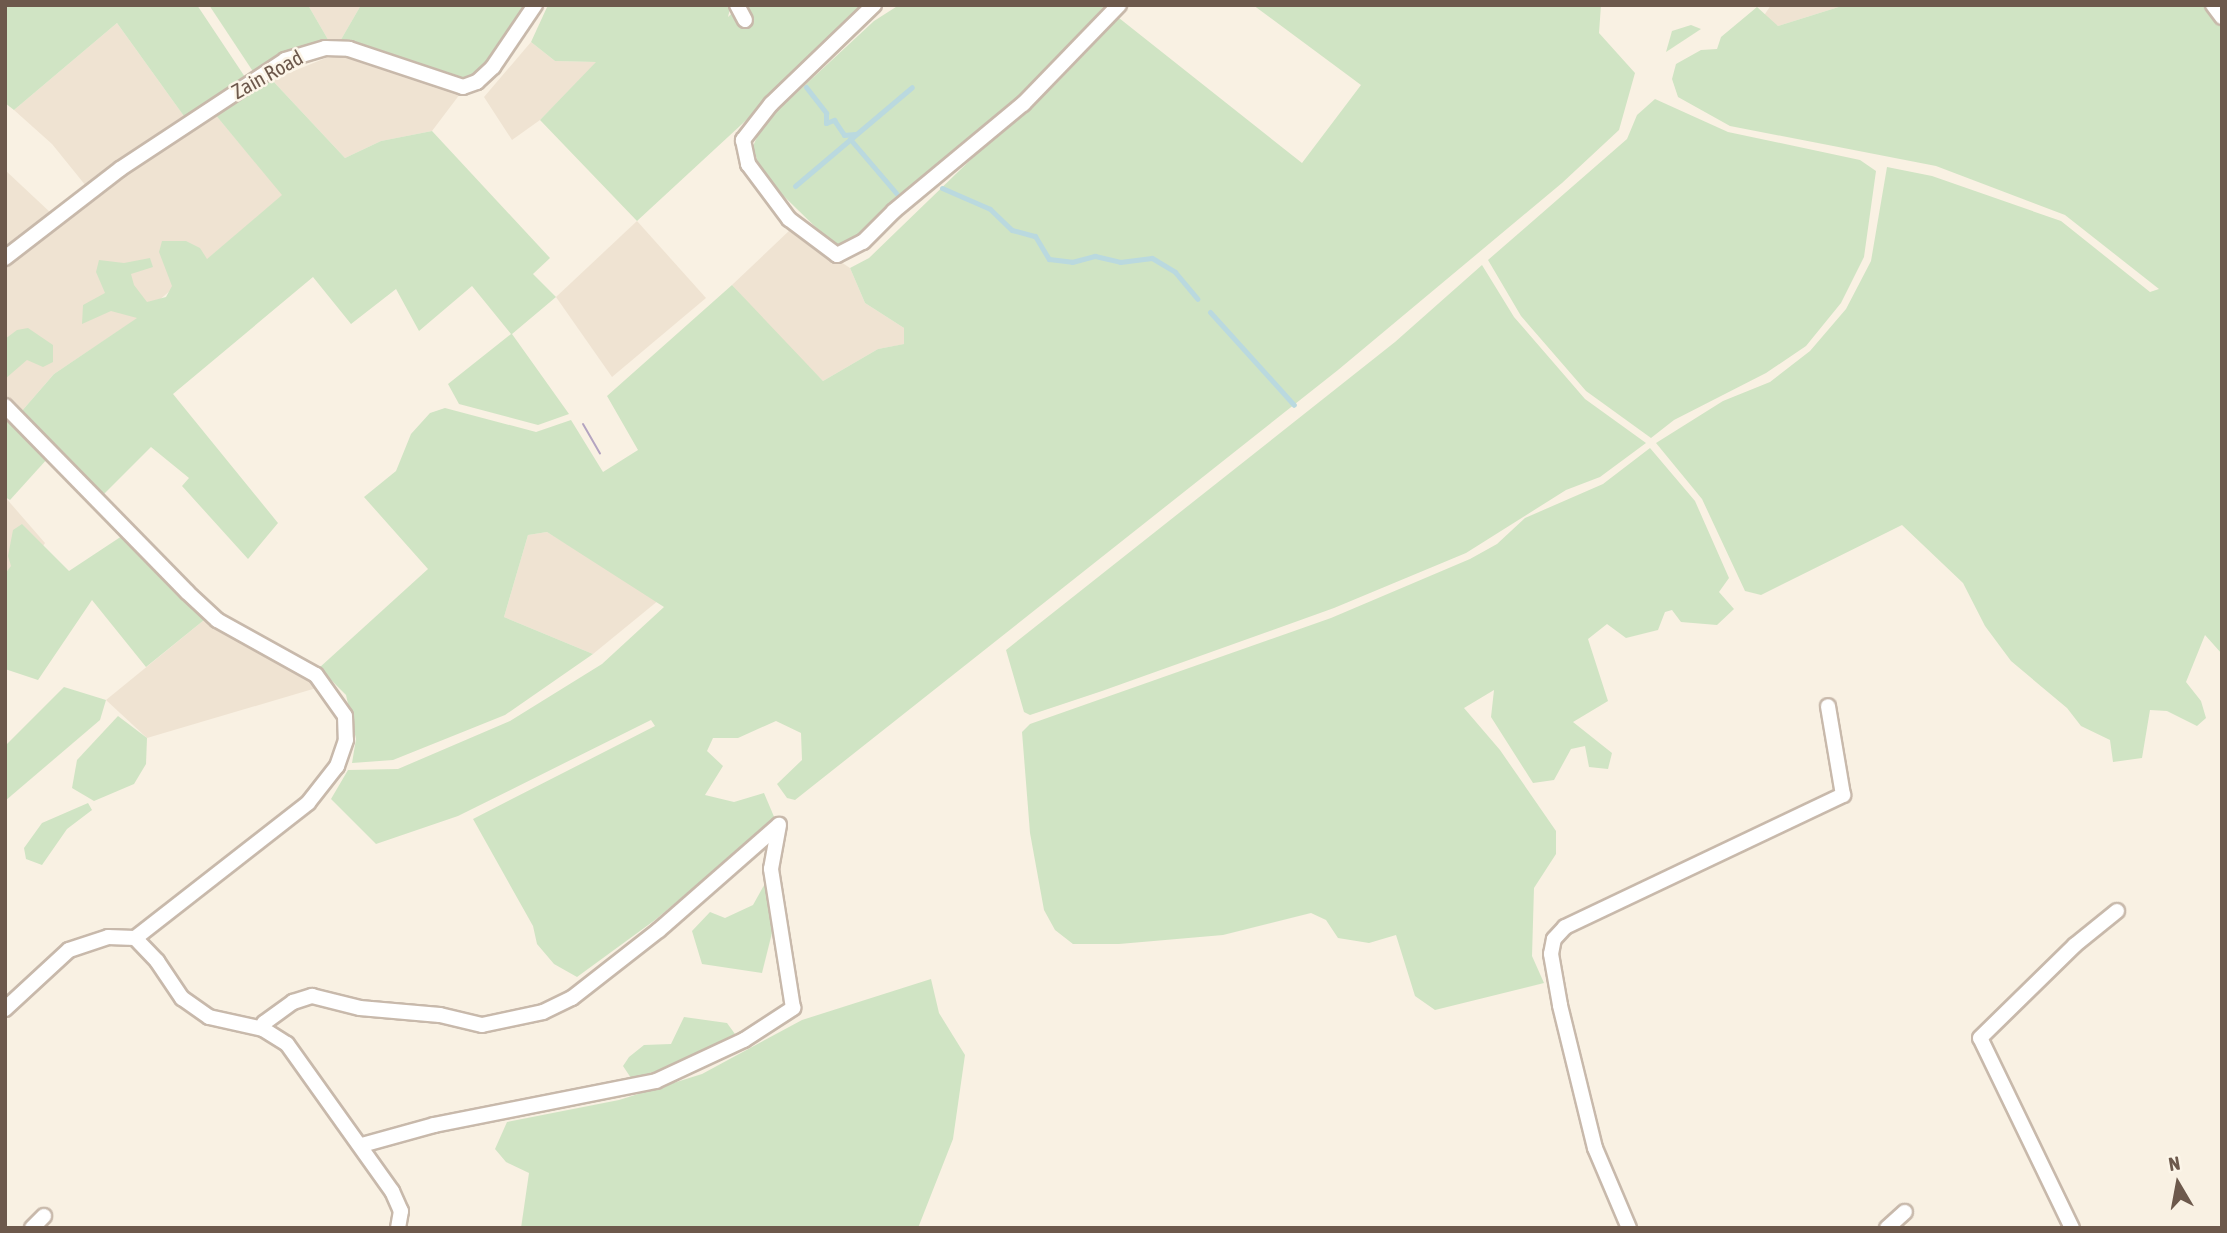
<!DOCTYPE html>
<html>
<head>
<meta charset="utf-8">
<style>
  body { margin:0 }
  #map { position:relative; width:2227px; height:1233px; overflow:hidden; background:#f9f1e3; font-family:"Asap Condensed",sans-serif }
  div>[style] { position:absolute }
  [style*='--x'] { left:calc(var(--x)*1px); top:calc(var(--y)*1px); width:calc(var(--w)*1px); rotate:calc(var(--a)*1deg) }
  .residential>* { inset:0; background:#efe3d2 }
  .green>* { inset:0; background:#d0e4c4 }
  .stream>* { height:5px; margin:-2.5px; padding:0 2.5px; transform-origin:2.5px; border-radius:2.5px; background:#bad9df }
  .roads { filter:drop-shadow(2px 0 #c8b9ab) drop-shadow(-2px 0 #c8b9ab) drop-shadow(0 2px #c8b9ab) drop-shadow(0 -2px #c8b9ab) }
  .street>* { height:14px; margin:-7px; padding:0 7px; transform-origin:7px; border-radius:7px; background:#fff }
  .tram>* { height:2px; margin:-1px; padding:0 1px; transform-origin:1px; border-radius:1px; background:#b4a4c0 }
  span { translate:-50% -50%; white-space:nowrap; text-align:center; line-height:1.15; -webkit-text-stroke:5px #fcf5e8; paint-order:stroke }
  .street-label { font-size:21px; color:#6d594c }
  .frame { position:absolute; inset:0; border:7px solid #6d594c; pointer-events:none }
  .north { position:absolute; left:2143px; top:1149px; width:70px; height:70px; -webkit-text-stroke:5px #fcf5e8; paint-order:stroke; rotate:350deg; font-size:19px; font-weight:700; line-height:28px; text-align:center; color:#6d594c }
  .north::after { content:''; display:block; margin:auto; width:24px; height:32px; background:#6d594c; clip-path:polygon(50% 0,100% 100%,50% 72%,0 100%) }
</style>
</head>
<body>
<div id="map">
  <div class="residential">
    <div style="clip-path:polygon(308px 5px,361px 5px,339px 43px,330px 43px)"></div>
    <div style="clip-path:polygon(1771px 5px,1845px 5px,1778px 26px,1763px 17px)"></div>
    <div style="clip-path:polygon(117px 23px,186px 119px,86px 186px,52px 144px,14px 110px)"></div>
    <div style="clip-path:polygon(531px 42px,555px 61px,597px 62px,540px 120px,512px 140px,484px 97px)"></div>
    <div style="clip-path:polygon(333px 55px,400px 70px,460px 94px,432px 131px,381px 141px,345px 158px,272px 80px)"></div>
    <div style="clip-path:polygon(214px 113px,283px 195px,138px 318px,54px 374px,21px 412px,5px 398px,5px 268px,147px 156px)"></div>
    <div style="clip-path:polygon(5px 170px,52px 214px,5px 250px)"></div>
    <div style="clip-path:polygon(637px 221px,706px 298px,612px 377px,556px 297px)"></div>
    <div style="clip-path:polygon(791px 229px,850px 268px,865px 303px,904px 328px,905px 344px,878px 349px,823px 381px,782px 340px,732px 285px)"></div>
    <div style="clip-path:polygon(5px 497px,45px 543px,5px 603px)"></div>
    <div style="clip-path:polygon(547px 532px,659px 600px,593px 654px,504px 617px,528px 535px)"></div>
    <div style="clip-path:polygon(209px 616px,323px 686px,147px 738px,106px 700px)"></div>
  </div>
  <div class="green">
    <div style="clip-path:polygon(5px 5px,197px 5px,245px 77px,186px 119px,117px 23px,14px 110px,5px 103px)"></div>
    <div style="clip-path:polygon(209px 5px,308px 5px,330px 43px,254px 73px)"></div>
    <div style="clip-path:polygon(361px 5px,536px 5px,505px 60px,462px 83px,339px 43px)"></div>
    <div style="clip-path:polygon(548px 5px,731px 5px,728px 17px,740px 5px,871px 5px,637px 221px,540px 120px,596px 62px,555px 61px,531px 42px)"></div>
    <div style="clip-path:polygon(899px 5px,1105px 5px,1055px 63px,1005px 110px,852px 244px,835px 246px,761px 174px,753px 146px,763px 124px,874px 21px)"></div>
    <div style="clip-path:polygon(1253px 5px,1601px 5px,1599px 33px,1635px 73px,1619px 130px,1562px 183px,1338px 370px,795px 800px,787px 798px,777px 784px,802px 760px,801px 733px,776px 721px,738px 738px,713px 738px,707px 751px,723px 766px,705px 795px,734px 802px,764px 793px,775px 819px,655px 920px,577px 977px,554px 964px,537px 944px,533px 926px,473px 819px,655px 726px,651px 720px,458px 816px,376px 844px,331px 799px,348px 770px,398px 769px,510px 721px,602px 664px,664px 607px,547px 532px,528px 535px,504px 617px,593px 654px,505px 715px,393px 760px,352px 763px,356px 739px,346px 695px,319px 668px,428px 569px,364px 497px,396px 471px,411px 434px,430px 413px,445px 408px,536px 432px,571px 420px,603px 472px,638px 450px,607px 396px,732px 285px,823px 381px,878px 349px,904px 344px,904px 328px,865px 303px,850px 268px,869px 258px,990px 141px,1052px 88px,1119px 18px,1302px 163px,1361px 85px)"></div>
    <div style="clip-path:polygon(1845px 5px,2207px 5px,2222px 26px,2222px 654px,2205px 635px,2186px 682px,2201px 701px,2206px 718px,2197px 726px,2167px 711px,2150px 710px,2142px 758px,2113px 762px,2110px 740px,2081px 726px,2067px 708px,2011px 661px,1985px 626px,1963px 583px,1902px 525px,1761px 595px,1745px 591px,1702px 499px,1656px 443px,1723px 401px,1770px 382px,1810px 351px,1846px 309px,1871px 261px,1887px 167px,1932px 176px,2061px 221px,2150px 292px,2159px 289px,2065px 215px,1936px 166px,1730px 126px,1678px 97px,1672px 79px,1676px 64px,1701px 50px,1717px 49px,1721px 37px,1757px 7px,1778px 26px)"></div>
    <div style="clip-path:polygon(1691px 25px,1701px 29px,1666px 52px,1672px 31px)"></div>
    <div style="clip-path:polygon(272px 80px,345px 158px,381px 141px,432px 131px,550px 258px,533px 274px,556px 297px,512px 334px,569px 414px,538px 425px,459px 404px,448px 384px,511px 334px,472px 286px,419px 331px,396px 289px,351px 324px,313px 277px,173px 394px,278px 523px,248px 559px,182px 486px,189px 478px,151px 447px,100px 498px,21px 412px,54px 374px,137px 318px,111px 311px,82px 324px,83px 305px,105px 293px,96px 272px,99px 260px,124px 263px,150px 258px,153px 267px,131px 274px,134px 285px,147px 302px,166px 297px,172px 286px,159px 252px,162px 241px,186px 241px,200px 248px,207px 259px,282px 195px,214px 113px)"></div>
    <div style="clip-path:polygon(1655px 99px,1728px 132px,1860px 160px,1876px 171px,1864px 257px,1841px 303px,1806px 346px,1766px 373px,1674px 420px,1651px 438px,1586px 391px,1521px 316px,1488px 260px,1627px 139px,1637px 115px)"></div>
    <div style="clip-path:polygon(1482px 265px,1514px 317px,1585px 399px,1646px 443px,1600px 477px,1566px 490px,1466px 553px,1334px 608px,1102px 691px,1030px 715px,1024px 712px,1006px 650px,1395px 342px)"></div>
    <div style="clip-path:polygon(28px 328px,53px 345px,53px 362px,43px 367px,27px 360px,5px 379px,5px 339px,17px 330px)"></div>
    <div style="clip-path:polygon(5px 415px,48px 458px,10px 500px,5px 497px)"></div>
    <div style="clip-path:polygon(1650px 448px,1695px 501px,1729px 578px,1719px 592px,1734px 609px,1717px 625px,1681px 622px,1672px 610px,1665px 612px,1658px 630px,1626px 638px,1607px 624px,1588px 639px,1608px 701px,1573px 722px,1612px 753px,1608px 769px,1589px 767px,1585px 746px,1571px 749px,1554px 780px,1533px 783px,1491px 717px,1494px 690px,1464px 708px,1500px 750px,1556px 831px,1556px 854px,1534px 888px,1532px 956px,1544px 983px,1435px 1010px,1415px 996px,1396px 935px,1369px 943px,1338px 938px,1326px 920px,1311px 913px,1223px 935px,1119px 944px,1073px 944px,1055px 930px,1044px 910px,1030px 833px,1022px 732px,1030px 724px,1331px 618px,1470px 559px,1497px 544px,1525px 518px,1603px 484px)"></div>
    <div style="clip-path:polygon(22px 524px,69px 571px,125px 534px,209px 616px,146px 667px,92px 600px,38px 680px,5px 669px,5px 574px,11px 566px,8px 556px,13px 530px)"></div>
    <div style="clip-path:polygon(64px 687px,106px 700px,100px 720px,5px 801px,5px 746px)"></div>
    <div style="clip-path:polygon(118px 716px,147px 738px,146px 764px,134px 784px,94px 801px,72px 788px,77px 760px)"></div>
    <div style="clip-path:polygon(88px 803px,92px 810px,67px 829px,42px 865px,26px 859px,24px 848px,42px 823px)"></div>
    <div style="clip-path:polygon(767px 880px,772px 933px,762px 973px,702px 964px,692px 931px,710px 912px,725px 918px,753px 905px)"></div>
    <div style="clip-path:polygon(931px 979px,939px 1013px,965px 1055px,953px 1139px,918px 1228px,521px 1228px,529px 1173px,506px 1162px,495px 1149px,507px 1122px,619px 1100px,702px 1074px,802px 1020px)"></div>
    <div style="clip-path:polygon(684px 1017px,727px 1023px,735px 1034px,672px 1067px,631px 1078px,623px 1066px,629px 1057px,644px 1045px,671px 1044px)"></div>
  </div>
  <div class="stream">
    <div style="--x:806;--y:87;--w:33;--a:52"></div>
    <div style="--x:826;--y:113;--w:10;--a:90"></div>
    <div style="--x:826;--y:123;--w:9;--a:-21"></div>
    <div style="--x:834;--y:120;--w:18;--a:56"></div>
    <div style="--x:844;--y:135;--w:11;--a:-5"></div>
    <div style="--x:850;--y:139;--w:72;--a:49.5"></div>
    <div style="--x:795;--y:186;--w:153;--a:-40.2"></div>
    <div style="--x:942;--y:188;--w:52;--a:23.6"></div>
    <div style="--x:990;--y:209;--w:30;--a:44"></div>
    <div style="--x:1012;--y:230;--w:24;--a:15"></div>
    <div style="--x:1035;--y:236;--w:27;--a:59"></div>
    <div style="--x:1049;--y:259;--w:23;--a:7"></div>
    <div style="--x:1072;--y:262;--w:24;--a:-15"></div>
    <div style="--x:1095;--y:256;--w:26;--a:13"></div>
    <div style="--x:1120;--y:262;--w:32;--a:-7"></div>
    <div style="--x:1152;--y:258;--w:27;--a:31"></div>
    <div style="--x:1175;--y:272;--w:35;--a:50"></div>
    <div style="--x:1210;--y:312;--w:125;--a:47.9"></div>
  </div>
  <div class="roads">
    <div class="street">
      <div style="--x:737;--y:5;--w:17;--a:62"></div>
      <div style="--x:874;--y:5;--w:143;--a:136.1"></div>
      <div style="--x:771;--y:104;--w:46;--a:127.9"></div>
      <div style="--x:743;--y:140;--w:25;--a:78"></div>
      <div style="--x:748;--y:164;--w:69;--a:53.3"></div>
      <div style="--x:789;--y:219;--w:60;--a:36.9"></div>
      <div style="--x:837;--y:255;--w:29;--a:-27"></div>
      <div style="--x:863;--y:242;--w:44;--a:-45"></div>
      <div style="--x:894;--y:211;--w:168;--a:-39.7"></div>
      <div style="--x:1023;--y:104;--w:138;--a:-45.9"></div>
      <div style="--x:2213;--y:5;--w:15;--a:53"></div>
      <div style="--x:5;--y:258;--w:145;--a:-37.7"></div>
      <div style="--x:120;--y:169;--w:198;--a:-33.4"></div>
      <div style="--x:285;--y:60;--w:42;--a:-16.7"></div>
      <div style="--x:325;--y:48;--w:24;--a:2"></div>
      <div style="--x:349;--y:49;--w:120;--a:18.4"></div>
      <div style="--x:463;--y:87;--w:15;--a:-20"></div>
      <div style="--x:477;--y:82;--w:22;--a:-43"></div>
      <div style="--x:493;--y:67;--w:75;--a:-55.9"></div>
      <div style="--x:5;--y:406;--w:260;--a:45.6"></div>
      <div style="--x:187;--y:592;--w:41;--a:43"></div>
      <div style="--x:217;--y:620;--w:113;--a:29.1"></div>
      <div style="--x:316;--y:675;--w:50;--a:54.7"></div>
      <div style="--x:345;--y:716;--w:24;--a:88"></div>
      <div style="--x:346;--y:740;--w:28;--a:109"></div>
      <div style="--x:337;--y:766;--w:47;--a:128.1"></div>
      <div style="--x:308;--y:803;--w:219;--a:142"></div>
      <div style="--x:5;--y:1009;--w:87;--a:-42.7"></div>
      <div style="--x:69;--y:950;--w:41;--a:-18.4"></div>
      <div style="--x:108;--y:937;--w:27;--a:2"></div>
      <div style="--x:135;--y:938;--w:32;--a:46"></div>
      <div style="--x:157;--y:961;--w:45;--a:56"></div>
      <div style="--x:182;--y:998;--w:33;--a:35"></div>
      <div style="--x:209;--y:1017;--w:55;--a:12.5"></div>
      <div style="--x:263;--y:1029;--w:28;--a:32"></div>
      <div style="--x:287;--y:1044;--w:181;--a:54.5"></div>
      <div style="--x:392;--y:1191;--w:22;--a:66"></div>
      <div style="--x:401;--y:1211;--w:17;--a:100"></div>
      <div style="--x:263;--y:1029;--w:6;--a:-81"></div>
      <div style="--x:264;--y:1023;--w:36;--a:-36"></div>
      <div style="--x:293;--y:1002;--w:20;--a:-18"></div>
      <div style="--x:312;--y:996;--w:49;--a:14"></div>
      <div style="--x:360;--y:1008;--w:80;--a:5"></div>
      <div style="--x:440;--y:1015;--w:43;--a:13.4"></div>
      <div style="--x:482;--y:1025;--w:62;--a:-12"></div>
      <div style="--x:543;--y:1012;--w:32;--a:-26"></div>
      <div style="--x:572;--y:998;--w:110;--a:-38"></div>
      <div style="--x:659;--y:930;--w:158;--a:-41.2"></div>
      <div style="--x:362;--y:1145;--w:75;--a:-15.5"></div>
      <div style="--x:434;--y:1125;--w:226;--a:-11.2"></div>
      <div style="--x:656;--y:1081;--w:97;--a:-25"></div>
      <div style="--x:744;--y:1040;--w:59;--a:-33.1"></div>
      <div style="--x:793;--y:1008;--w:141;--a:-99"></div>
      <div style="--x:771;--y:869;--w:45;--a:-79.7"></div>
      <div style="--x:32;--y:1228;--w:17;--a:-45"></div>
      <div style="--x:1629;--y:1228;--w:87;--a:-113"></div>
      <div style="--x:1595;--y:1148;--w:147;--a:-103.8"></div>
      <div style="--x:1560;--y:1005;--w:52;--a:-100"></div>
      <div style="--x:1551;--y:954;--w:15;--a:-79"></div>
      <div style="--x:1554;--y:939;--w:16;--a:-47"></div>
      <div style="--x:1565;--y:927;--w:308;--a:-25.4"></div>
      <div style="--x:1843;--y:795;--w:90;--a:-99.6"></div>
      <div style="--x:1887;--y:1228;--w:24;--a:-42"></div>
      <div style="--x:2072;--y:1228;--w:211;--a:-115.8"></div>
      <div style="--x:1980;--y:1038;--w:133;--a:-44.4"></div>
      <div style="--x:2075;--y:945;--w:54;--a:-39"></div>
    </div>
  </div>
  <div class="tram">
    <div style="--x:583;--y:424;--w:34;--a:60"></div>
  </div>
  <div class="street-label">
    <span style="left:267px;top:74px;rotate:-29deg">Zain Road</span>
  </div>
  <div class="frame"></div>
  <div class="north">N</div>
</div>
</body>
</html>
